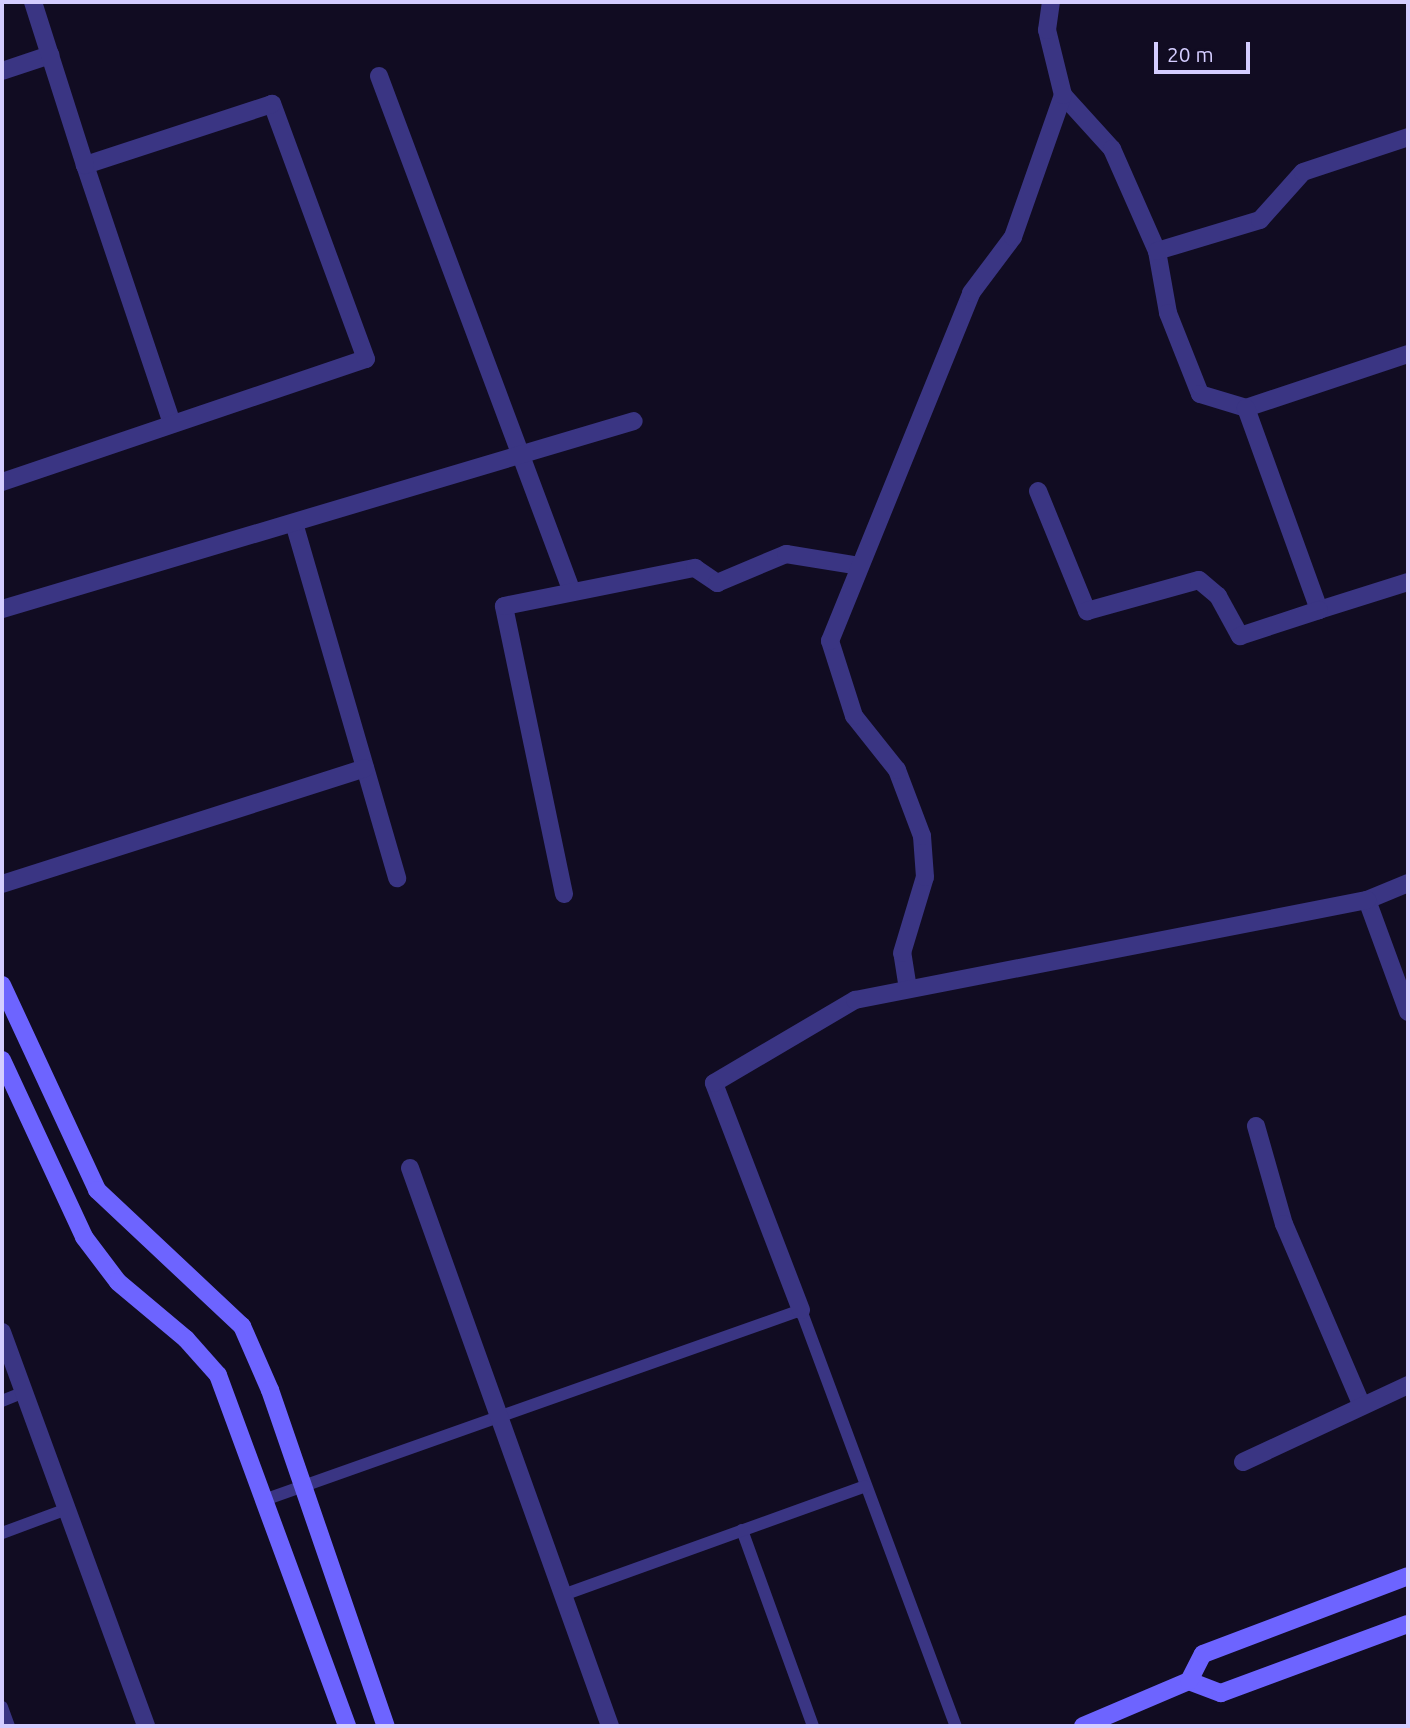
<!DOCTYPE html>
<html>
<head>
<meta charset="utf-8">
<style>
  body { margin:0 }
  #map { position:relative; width:1410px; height:1728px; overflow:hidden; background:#110c22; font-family:Ubuntu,sans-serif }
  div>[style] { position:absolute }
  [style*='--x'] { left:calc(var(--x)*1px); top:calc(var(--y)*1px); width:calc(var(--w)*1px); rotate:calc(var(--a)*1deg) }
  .lane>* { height:12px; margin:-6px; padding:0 6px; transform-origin:6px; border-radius:6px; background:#3a3583 }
  .street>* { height:18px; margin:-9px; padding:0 9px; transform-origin:9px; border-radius:9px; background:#3a3583 }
  .secondary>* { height:18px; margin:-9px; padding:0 9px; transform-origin:9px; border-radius:9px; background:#6d64ff }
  span { translate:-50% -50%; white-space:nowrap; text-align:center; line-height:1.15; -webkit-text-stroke:5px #110c22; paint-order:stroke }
  .frame { position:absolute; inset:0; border:4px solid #d4cdff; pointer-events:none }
  .scale { position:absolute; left:1154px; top:42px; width:96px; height:32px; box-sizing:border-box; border:4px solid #d4cdff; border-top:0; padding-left:9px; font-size:21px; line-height:24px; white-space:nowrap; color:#d4cdff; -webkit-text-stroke:5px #110c22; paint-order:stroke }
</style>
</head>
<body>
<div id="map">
  <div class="lane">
    <div style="--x:2;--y:1401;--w:24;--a:-22"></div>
    <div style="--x:264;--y:1500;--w:570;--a:-19.48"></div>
    <div style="--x:801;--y:1310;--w:444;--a:69.6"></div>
    <div style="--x:742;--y:1530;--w:208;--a:70.1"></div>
    <div style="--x:2;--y:1533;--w:69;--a:-20.3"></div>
    <div style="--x:563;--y:1595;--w:321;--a:-19.8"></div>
    <div style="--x:2;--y:1707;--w:20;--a:70"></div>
  </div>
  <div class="street">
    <div style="--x:2;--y:71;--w:51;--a:-18.4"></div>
    <div style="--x:379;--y:76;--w:551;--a:69.49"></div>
    <div style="--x:1063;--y:95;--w:73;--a:47.8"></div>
    <div style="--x:1112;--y:149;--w:111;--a:66.2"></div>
    <div style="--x:1157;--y:251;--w:63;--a:79.9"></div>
    <div style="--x:1168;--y:313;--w:87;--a:68.4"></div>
    <div style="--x:1200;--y:394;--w:48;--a:16.9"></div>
    <div style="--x:85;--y:165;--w:273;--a:71.4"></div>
    <div style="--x:1157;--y:251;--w:108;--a:-16.8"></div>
    <div style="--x:1260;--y:220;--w:64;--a:-48.1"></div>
    <div style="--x:1303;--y:172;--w:111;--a:-18.4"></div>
    <div style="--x:1408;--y:354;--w:171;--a:161.6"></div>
    <div style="--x:1246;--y:408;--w:215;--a:70.1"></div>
    <div style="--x:1319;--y:610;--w:93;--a:-17.5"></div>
    <div style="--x:2;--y:482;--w:384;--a:-18.7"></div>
    <div style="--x:366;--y:359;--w:272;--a:-110.2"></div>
    <div style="--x:272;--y:104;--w:197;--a:161.9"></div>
    <div style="--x:85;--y:165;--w:171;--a:-107.7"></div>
    <div style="--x:1038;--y:491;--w:130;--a:67.8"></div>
    <div style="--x:1087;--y:611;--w:116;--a:-15.5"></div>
    <div style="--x:1199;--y:580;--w:25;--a:40"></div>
    <div style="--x:1218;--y:596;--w:46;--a:61.2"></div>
    <div style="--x:1240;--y:636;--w:83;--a:-18.2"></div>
    <div style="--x:294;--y:523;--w:370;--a:73.8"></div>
    <div style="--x:2;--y:609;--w:659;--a:-16.57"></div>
    <div style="--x:1408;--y:883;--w:44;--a:157.5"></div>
    <div style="--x:1367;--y:900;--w:119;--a:69.9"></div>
    <div style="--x:2;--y:884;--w:381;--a:-17.7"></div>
    <div style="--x:564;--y:894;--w:294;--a:-101.8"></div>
    <div style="--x:504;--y:606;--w:195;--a:-11.3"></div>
    <div style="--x:695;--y:568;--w:27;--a:34"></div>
    <div style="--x:717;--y:583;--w:75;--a:-22.8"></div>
    <div style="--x:786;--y:554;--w:74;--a:9.3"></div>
    <div style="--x:908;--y:989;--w:36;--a:-99"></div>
    <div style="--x:902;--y:953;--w:79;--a:-73.2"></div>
    <div style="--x:925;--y:877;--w:41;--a:-94.2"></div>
    <div style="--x:922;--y:836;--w:71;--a:-110.7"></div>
    <div style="--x:897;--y:770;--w:69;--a:-128.5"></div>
    <div style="--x:854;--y:716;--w:79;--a:-107.7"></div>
    <div style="--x:830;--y:641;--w:375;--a:-67.9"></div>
    <div style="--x:971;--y:293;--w:70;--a:-53.1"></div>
    <div style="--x:1013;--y:237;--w:151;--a:-70.6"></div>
    <div style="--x:1063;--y:95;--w:67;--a:-103.8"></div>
    <div style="--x:1047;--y:30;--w:28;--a:-82"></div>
    <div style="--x:1256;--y:1126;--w:102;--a:74.1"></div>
    <div style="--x:1284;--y:1224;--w:196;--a:66.8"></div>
    <div style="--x:410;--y:1168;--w:593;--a:70.28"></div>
    <div style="--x:801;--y:1310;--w:243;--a:-111"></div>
    <div style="--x:714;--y:1083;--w:164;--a:-30.5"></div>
    <div style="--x:855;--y:1000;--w:522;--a:-11.05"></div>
    <div style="--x:2;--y:1332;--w:419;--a:69.9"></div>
    <div style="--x:1243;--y:1462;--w:182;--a:-25"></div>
  </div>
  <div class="secondary">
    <div style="--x:2;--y:985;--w:226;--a:65.1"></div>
    <div style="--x:97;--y:1190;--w:199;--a:43.2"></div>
    <div style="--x:242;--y:1326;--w:70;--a:66.4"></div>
    <div style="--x:270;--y:1390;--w:355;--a:71"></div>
    <div style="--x:2;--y:1060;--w:195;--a:65.1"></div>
    <div style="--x:84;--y:1237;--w:56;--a:52.9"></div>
    <div style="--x:118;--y:1282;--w:89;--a:40"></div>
    <div style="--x:186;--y:1339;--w:48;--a:48.4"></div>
    <div style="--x:218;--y:1375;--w:374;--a:69.8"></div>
    <div style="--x:1189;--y:1681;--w:34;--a:21"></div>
    <div style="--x:1221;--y:1693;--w:199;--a:-20.3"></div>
    <div style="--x:1083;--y:1726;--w:115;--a:-23"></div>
    <div style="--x:1189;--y:1681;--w:30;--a:-63"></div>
    <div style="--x:1203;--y:1654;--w:219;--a:-20.8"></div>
  </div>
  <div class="frame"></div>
  <div class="scale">20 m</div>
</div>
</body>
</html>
